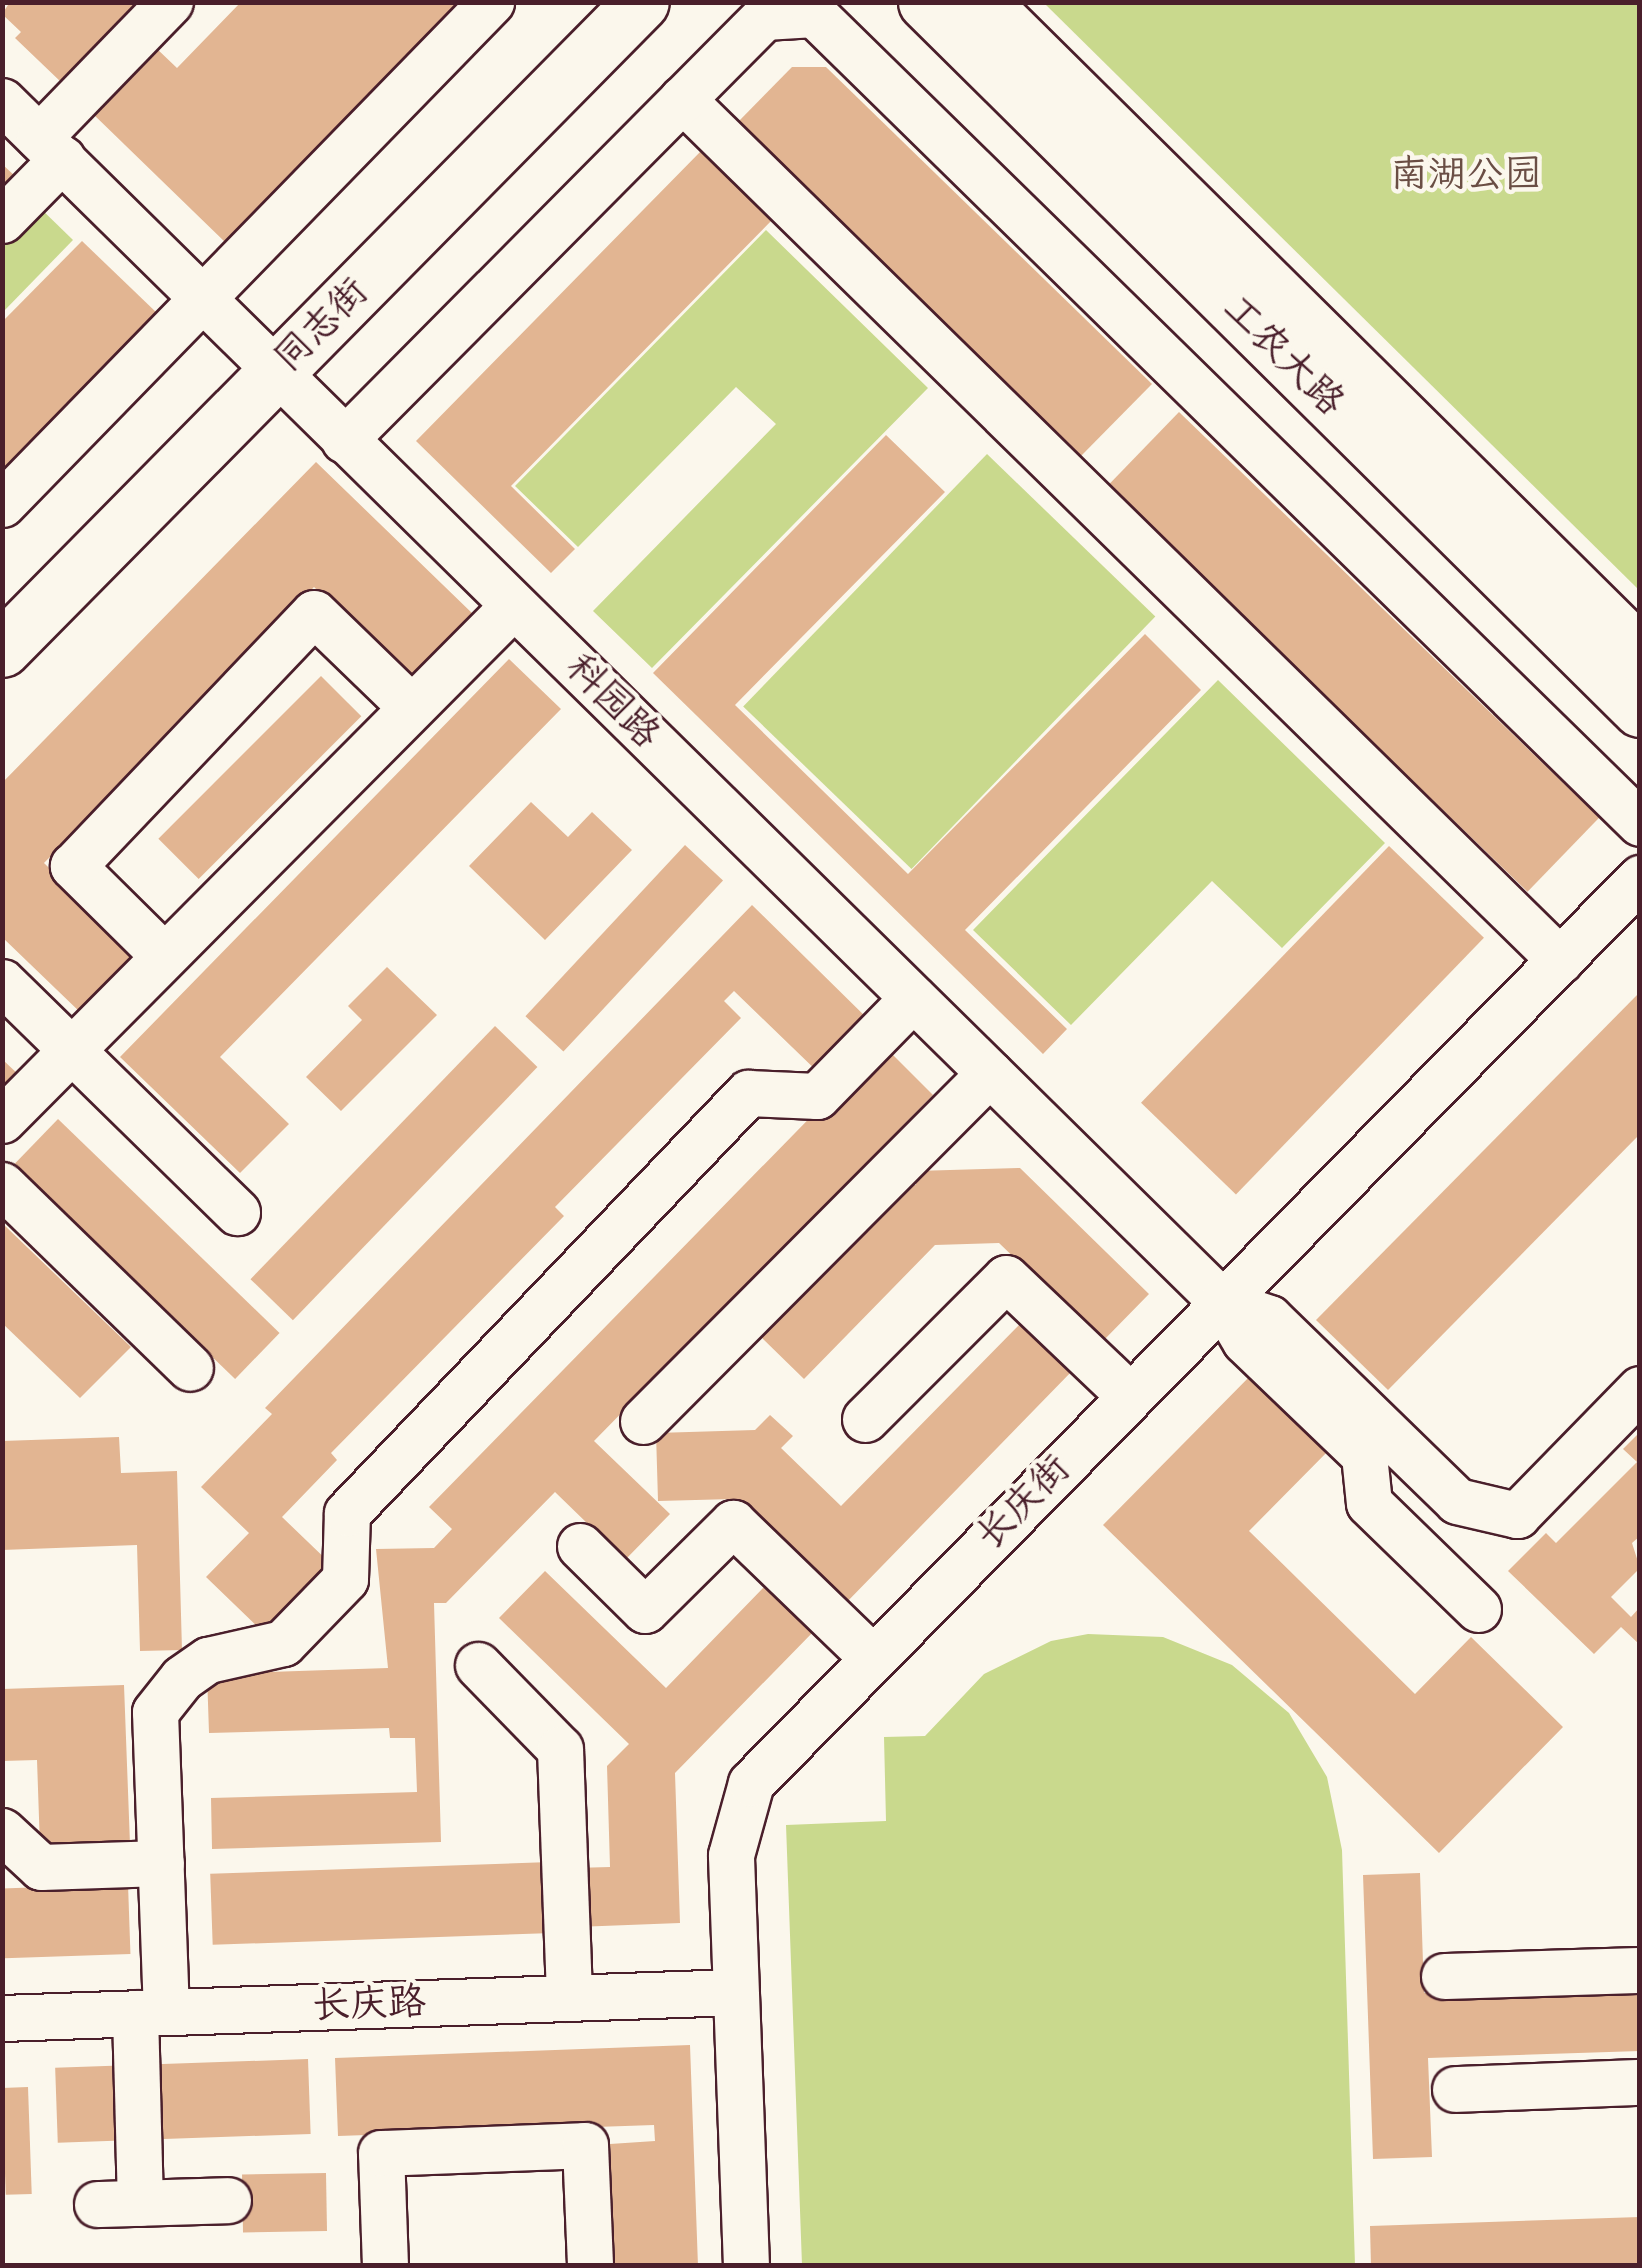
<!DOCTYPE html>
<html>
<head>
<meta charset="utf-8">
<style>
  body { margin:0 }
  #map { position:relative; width:1642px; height:2268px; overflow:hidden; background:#fbf7ec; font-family:Mynerve,"LXGW WenKai TC",sans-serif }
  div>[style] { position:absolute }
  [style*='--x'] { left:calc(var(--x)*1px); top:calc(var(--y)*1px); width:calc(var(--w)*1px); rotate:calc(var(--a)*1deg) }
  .green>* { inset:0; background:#c9d98d; transform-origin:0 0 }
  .building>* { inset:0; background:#e2b592; transform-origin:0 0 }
  .roads { filter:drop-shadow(2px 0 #4a1f2b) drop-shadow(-2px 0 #4a1f2b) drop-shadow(0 2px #4a1f2b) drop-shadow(0 -2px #4a1f2b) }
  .minor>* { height:45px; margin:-22.5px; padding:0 22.5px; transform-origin:22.5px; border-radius:22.5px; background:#fbf7ec }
  .major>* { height:55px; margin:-27.5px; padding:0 27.5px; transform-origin:27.5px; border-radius:27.5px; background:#fbf7ec }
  span { translate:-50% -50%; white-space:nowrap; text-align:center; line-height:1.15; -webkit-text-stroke:9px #fbf7ec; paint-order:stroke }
  .park-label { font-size:38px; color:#6a4e44 }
  .street-label { font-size:38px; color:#4a1f2b }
  .frame { position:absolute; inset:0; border:5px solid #4a1f2b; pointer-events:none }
</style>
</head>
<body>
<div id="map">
  <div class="green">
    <div style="clip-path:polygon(1044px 3px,1639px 3px,1639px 590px)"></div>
    <div style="clip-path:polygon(35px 203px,73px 240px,3px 312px,3px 237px)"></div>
    <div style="clip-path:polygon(766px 230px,928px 388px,652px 668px,593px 611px,776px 424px,736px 387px,578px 547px,515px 486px)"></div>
    <div style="left:987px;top:454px;width:234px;height:351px;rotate:44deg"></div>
    <div style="clip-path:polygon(1218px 680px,1385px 843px,1282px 948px,1212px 881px,1071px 1025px,973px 930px)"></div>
    <div style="clip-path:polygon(1088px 1634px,1163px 1637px,1232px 1665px,1289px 1713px,1327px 1777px,1342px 1850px,1355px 2265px,802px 2265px,786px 1825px,886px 1821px,884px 1737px,925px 1736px,984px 1674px,1051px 1641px)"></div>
  </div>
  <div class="building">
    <div style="clip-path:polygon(10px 2px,140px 2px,62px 83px,15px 38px,21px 32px,2px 14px)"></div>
    <div style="clip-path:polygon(241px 2px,463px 2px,227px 244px,91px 112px,155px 47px,177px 68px)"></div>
    <div style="clip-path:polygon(792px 67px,826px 67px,1152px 384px,1080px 457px,737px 123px)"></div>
    <div style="clip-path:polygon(702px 150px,772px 220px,511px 486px,575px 549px,551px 573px,416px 441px)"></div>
    <div style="clip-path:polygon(2px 164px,16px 177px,2px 191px)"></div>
    <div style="clip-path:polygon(82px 241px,158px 314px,2px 472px,2px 322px)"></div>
    <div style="left:1179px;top:412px;width:584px;height:103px;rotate:44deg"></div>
    <div style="clip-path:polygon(886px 435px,945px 492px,735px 705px,908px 874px,1145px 634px,1201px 690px,965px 930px,1067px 1029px,1043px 1054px,653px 673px)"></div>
    <div style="clip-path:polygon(316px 462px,474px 615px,410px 681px,314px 587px,44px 863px,140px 957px,83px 1015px,2px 937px,2px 783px)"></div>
    <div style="clip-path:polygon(509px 659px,561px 709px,220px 1057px,289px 1124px,240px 1173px,120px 1057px)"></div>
    <div style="left:321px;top:676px;width:57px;height:230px;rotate:45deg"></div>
    <div style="clip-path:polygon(531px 802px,568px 837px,592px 812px,632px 850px,545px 940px,469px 866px)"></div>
    <div style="left:685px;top:845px;width:52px;height:234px;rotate:43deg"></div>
    <div style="left:1389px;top:846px;width:132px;height:357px;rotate:44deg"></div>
    <div style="clip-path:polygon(752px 905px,873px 1024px,822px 1076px,734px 991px,724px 1001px,741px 1018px,555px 1207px,564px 1216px,331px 1453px,337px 1460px,282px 1517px,333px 1566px,266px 1635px,206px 1577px,249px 1533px,201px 1487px,272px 1414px,265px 1408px)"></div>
    <div style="clip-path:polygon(387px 967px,437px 1015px,341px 1111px,306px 1077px,362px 1020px,348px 1006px)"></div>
    <div style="clip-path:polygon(1640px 992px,1640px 1134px,1388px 1390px,1316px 1320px)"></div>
    <div style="left:495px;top:1026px;width:59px;height:352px;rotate:44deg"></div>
    <div style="clip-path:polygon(882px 1044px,933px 1095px,594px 1441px,670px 1514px,625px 1560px,555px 1492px,446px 1603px,434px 1603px,441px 1842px,212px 1849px,211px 1798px,417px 1792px,415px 1738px,390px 1738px,389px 1728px,209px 1733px,207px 1674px,388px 1668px,376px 1549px,434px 1548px,452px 1529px,429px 1507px)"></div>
    <div style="clip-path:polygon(2px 1059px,21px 1077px,2px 1096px)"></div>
    <div style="left:58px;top:1119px;width:308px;height:64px;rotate:44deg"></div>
    <div style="clip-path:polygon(1020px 1168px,1149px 1294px,1102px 1342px,999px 1243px,935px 1245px,804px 1379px,758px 1334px,905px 1185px,916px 1185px,916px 1171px)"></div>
    <div style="clip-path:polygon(2px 1223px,131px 1347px,80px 1398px,2px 1323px)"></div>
    <div style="clip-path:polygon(1023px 1321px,1073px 1370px,843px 1606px,733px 1499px,658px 1501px,656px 1433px,755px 1430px,770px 1415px,793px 1436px,781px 1448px,841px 1506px)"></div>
    <div style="clip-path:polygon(1256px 1370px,1334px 1445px,1249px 1531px,1415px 1694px,1471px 1637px,1563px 1727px,1439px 1853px,1103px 1525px)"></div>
    <div style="clip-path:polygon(1640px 1432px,1640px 1536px,1632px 1543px,1640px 1568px,1611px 1597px,1631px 1617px,1640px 1607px,1640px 1645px,1621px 1627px,1594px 1654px,1508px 1571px,1546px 1533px,1556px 1543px,1637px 1462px,1623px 1449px)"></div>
    <div style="clip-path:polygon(119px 1437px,121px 1473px,177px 1471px,182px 1650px,140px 1651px,137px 1545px,2px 1550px,2px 1441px)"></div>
    <div style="clip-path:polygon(545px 1571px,666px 1688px,767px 1584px,815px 1630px,675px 1773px,680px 1923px,576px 1927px,574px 1868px,610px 1867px,607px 1766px,629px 1744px,499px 1618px)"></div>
    <div style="clip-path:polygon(124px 1685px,130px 1844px,40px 1847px,37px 1760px,2px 1761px,2px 1689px)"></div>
    <div style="left:550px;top:1862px;width:71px;height:340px;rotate:88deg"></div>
    <div style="clip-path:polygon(1420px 1873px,1424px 1993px,1640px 1985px,1640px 2051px,1428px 2058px,1432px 2157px,1373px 2159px,1363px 1875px)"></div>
    <div style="left:128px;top:1884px;width:70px;height:126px;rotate:88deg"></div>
    <div style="clip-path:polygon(690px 2045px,698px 2266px,615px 2266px,610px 2144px,655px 2141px,654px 2125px,338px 2136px,335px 2058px)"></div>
    <div style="left:308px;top:2059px;width:75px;height:253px;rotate:88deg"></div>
    <div style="left:28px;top:2087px;width:107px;height:26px;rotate:88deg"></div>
    <div style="left:326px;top:2173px;width:58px;height:84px;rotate:89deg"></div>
    <div style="clip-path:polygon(1640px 2217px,1640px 2266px,1371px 2266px,1370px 2226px)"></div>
  </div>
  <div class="roads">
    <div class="minor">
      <div style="--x:682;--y:99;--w:1230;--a:44.44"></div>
      <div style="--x:2;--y:101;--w:1712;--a:44.55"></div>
      <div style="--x:1222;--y:1302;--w:45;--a:59.5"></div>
      <div style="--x:1245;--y:1341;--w:165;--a:43.8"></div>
      <div style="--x:1364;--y:1455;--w:48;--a:84.1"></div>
      <div style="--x:1369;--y:1503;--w:152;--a:44.2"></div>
      <div style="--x:39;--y:137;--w:188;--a:-45.9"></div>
      <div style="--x:2;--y:220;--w:86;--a:-45.5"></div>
      <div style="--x:344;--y:440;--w:596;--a:-45.2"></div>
      <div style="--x:764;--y:17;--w:50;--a:-3.4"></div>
      <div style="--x:814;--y:14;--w:1156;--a:44.4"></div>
      <div style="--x:2;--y:504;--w:701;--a:-45.75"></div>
      <div style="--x:163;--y:955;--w:127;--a:-135.3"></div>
      <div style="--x:73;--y:866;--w:349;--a:-46.4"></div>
      <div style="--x:314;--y:613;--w:135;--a:44.1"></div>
      <div style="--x:2;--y:982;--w:329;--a:44.4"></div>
      <div style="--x:2;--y:1120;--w:725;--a:-45.17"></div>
      <div style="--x:2;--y:1185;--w:262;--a:44.2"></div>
      <div style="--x:1222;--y:1302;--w:50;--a:18.8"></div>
      <div style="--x:1269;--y:1318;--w:262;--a:44.2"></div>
      <div style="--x:1457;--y:1501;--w:62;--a:13.1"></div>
      <div style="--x:1517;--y:1515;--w:176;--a:-45.7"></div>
      <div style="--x:865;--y:1419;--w:199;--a:-45"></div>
      <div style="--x:1006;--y:1278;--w:171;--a:43.6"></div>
      <div style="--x:643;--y:1421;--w:491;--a:-45.1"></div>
      <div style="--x:580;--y:1546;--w:91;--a:44.6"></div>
      <div style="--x:645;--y:1610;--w:124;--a:-44.7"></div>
      <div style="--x:733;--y:1523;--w:193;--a:44"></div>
      <div style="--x:478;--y:1665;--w:117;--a:45.7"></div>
      <div style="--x:560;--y:1749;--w:249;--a:87.9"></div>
      <div style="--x:2;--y:1831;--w:53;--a:42.7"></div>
      <div style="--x:41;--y:1867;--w:120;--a:-1.9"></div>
      <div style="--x:1444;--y:1976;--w:196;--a:-1.8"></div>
      <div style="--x:166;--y:2012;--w:300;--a:-92.1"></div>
      <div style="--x:155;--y:1712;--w:43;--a:-51.5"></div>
      <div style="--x:182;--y:1678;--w:32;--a:-35"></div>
      <div style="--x:208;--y:1660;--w:77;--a:-12.8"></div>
      <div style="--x:283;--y:1643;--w:89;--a:-45.9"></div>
      <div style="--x:345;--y:1579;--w:66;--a:-88.3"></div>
      <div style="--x:347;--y:1513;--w:581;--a:-46.33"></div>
      <div style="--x:748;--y:1093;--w:69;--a:2.5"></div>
      <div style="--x:817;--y:1096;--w:137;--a:-45.6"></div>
      <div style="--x:135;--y:2013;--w:190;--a:88.5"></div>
      <div style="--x:2;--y:2018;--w:734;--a:-2.03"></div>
      <div style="--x:1455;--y:2089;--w:185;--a:-2.2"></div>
      <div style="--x:97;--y:2204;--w:131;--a:-1.7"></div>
      <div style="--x:385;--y:2266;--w:113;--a:-92"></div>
      <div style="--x:381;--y:2153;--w:204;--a:-2.2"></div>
      <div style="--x:585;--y:2145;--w:121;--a:87.6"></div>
      <div style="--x:746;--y:2266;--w:411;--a:-92.1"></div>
      <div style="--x:731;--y:1855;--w:75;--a:-74.5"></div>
      <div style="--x:751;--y:1783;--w:1269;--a:-45.51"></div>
    </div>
    <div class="major">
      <div style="--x:926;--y:2;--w:1005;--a:44.72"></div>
      <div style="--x:981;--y:2;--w:927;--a:44.69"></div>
      <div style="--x:2;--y:649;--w:909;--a:-45.36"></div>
    </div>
  </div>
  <div class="park-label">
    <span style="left:1466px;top:176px">南湖公园</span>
  </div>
  <div class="street-label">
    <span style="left:322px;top:326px;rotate:-45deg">同志街</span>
    <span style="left:1283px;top:356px;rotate:45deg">工农大路</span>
    <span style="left:612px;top:702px;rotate:45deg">科园路</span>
    <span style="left:1024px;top:1503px;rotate:-45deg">长庆街</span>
    <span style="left:369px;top:2005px;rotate:-2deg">长庆路</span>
  </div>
  <div class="frame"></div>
</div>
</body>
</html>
